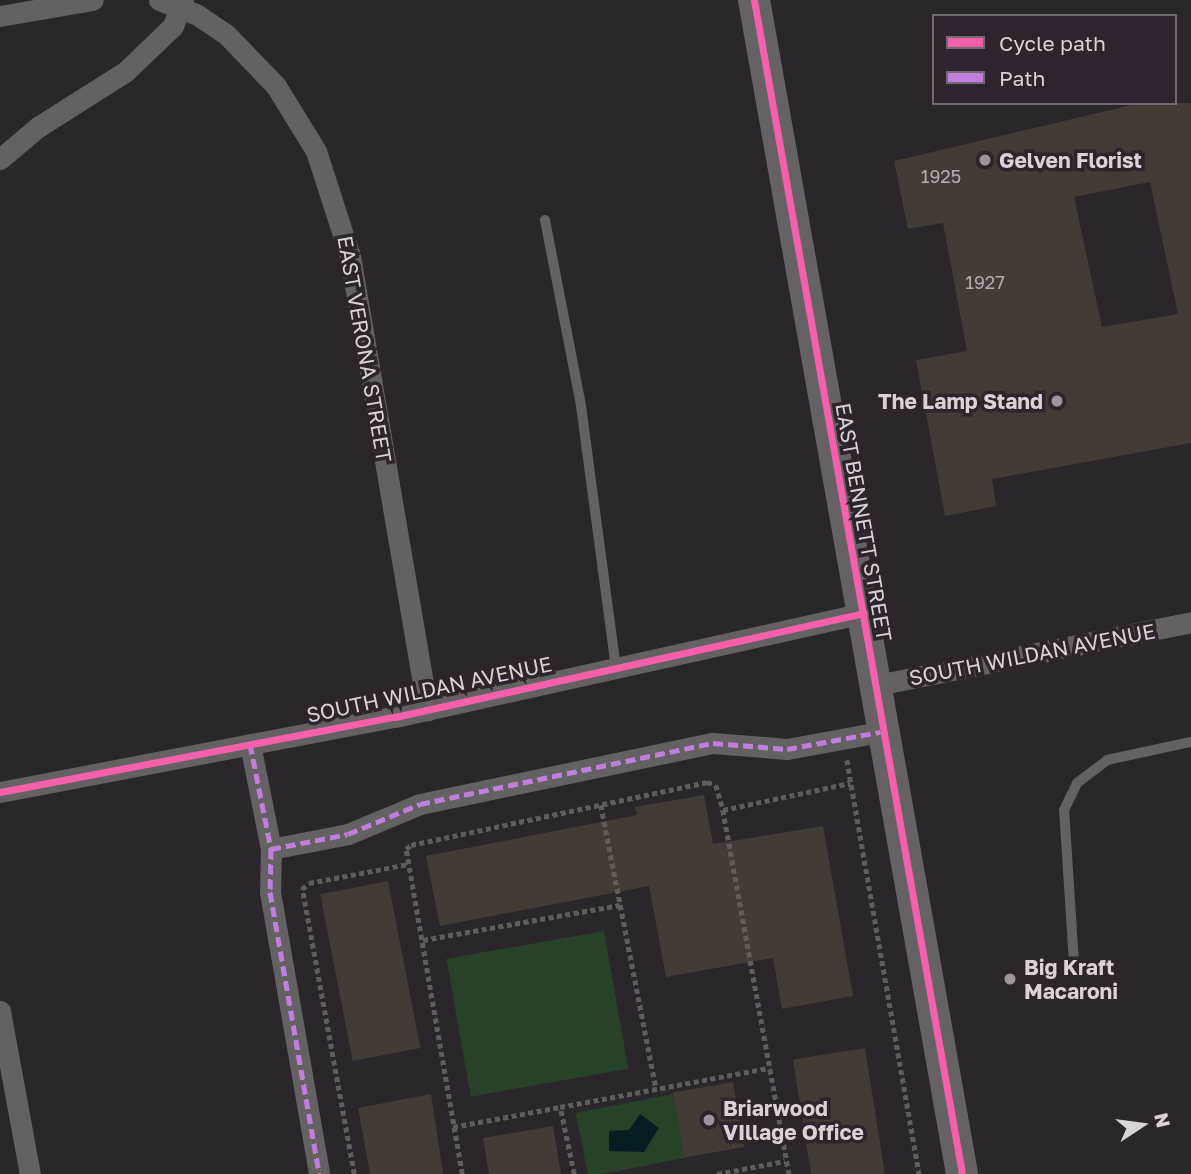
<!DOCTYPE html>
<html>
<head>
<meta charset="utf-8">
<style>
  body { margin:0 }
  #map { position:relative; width:1191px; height:1174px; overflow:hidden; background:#2b262b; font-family:"Golos Text",sans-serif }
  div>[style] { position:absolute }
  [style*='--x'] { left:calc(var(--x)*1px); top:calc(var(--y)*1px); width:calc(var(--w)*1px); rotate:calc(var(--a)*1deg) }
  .green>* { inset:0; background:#284229; transform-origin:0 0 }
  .water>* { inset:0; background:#051e22 }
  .building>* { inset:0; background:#433b35; transform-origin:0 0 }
  .path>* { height:4.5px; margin-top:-2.25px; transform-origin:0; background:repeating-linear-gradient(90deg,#615d5f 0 5px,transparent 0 8.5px) }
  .lane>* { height:10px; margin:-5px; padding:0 5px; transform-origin:5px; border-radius:5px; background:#636161 }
  .street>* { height:21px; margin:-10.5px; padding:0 10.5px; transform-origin:10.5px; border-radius:10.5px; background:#636161 }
  .secondary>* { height:32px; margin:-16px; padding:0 16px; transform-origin:16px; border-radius:16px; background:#666263 }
  .quiet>* { height:5px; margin-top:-2.5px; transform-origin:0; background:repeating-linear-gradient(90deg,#c07fdc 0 10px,transparent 0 15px) }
  .cycleway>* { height:7px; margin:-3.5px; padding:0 3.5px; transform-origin:3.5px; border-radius:3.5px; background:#f560ab }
  .dots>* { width:19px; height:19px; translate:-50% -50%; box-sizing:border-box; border:4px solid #2d242d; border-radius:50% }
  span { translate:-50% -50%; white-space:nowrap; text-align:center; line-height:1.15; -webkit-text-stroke:7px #2d242d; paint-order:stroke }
  .number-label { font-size:18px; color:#b4adb0 }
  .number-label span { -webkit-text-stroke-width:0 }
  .poi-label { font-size:21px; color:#d9d3d9; font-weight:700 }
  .left { translate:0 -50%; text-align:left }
  .right { translate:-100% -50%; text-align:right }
  .street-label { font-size:21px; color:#d9d3d9 }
  .legend { position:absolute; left:932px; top:14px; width:245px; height:91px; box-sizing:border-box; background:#2d242d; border:2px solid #726a72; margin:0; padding:9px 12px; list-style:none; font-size:21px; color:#d9d3d9 }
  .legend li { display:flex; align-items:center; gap:14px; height:35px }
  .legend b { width:35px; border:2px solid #726a72 }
  .north { position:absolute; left:1107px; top:1090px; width:70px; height:70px; -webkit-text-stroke:5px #2d242d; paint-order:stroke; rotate:77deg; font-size:19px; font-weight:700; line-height:28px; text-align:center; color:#d9d3d9 }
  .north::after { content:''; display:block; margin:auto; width:24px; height:32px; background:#d9d3d9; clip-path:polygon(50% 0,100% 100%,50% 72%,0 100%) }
</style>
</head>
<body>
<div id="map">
  <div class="green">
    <div style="left:604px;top:931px;width:140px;height:160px;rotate:80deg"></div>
    <div style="left:673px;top:1094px;width:65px;height:99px;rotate:79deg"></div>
  </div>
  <div class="water">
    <div style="clip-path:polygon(640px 1114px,659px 1128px,644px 1152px,609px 1151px,609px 1131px,629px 1130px)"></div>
  </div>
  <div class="building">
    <div style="clip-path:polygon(evenodd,1140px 103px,1191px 103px,1191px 443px,992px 479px,996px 506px,945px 516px,916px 360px,967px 351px,943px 223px,908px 229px,894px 161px,1140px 103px,1150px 182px,1178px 314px,1102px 327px,1074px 197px,1150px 182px)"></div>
    <div style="clip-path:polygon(704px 795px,713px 844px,823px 826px,853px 996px,782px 1009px,773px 958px,666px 977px,649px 886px,440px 926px,426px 856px,637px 815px,635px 807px)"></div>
    <div style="left:388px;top:881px;width:170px;height:69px;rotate:79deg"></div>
    <div style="left:865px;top:1048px;width:128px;height:73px;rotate:81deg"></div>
    <div style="left:733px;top:1082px;width:66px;height:61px;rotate:80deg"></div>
    <div style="clip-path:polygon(431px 1094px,443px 1174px,370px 1174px,358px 1108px)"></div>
    <div style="clip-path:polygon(553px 1126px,561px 1174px,489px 1174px,483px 1138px)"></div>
  </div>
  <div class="path">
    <div style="--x:847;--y:760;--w:420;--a:80.1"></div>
    <div style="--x:601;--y:805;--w:288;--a:79"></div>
    <div style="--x:723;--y:810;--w:370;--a:79.7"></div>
    <div style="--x:423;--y:940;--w:200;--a:-10.1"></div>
    <div style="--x:453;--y:1127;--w:109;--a:-10.6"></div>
    <div style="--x:354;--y:1174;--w:290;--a:-100.3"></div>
    <div style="--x:302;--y:889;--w:9;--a:-41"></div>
    <div style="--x:309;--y:883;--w:102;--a:-10.8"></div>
    <div style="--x:462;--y:1174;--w:330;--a:-99.8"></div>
    <div style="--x:406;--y:849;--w:6;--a:-39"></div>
    <div style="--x:411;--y:845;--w:303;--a:-12"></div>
    <div style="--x:707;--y:782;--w:9;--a:18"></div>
    <div style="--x:716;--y:785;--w:26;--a:74"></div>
    <div style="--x:723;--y:810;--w:130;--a:-12"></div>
    <div style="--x:574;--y:1174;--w:68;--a:-101.8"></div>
    <div style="--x:560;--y:1107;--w:213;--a:-10.6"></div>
    <div style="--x:717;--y:1174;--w:69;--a:-10.8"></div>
  </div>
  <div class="lane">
    <div style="--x:545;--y:220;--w:189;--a:79"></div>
    <div style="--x:581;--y:406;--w:263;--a:82.4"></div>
    <div style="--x:1074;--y:963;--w:153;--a:-93.7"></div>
    <div style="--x:1064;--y:810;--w:30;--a:-64"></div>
    <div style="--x:1077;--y:783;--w:38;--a:-37"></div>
    <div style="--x:1107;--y:760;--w:86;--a:-12.1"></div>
  </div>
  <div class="street">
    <div style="--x:159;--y:0;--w:40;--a:21"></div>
    <div style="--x:196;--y:14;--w:36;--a:34"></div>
    <div style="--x:226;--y:34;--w:72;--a:46.1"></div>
    <div style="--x:276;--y:86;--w:76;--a:58.4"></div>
    <div style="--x:316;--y:151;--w:110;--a:72.1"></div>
    <div style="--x:350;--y:256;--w:461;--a:80.3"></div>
    <div style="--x:0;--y:16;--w:94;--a:-9.8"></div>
    <div style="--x:0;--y:159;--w:50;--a:-40.1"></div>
    <div style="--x:38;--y:127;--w:103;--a:-32.3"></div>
    <div style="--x:125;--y:72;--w:66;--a:-43.8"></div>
    <div style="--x:173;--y:26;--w:28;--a:-69"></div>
    <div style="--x:872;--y:686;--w:325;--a:-11.3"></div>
    <div style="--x:250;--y:744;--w:107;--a:78.7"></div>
    <div style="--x:271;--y:849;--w:78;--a:-11"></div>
    <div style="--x:348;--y:834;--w:78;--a:-22.6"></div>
    <div style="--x:420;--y:804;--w:299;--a:-11.8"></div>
    <div style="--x:713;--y:743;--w:74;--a:4.6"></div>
    <div style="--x:787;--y:749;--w:95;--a:-10.4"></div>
    <div style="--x:0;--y:792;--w:402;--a:-10.8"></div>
    <div style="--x:395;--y:717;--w:480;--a:-12.5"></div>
    <div style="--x:271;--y:849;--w:43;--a:91.3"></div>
    <div style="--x:270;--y:892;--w:286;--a:80.1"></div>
    <div style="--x:0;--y:1011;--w:166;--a:79.6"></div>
  </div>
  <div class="secondary">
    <div style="--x:754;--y:0;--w:1192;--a:79.95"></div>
  </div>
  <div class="quiet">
    <div style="--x:250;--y:744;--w:107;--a:78.7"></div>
    <div style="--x:271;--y:849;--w:78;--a:-11"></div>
    <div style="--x:348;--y:834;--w:78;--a:-22.6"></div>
    <div style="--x:420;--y:804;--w:299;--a:-11.8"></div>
    <div style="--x:713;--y:743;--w:74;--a:4.6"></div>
    <div style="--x:787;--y:749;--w:95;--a:-10.4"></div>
    <div style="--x:271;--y:849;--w:43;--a:91.3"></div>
    <div style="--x:270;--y:892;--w:286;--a:80.1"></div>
  </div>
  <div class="cycleway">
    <div style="--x:754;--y:0;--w:1192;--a:79.95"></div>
    <div style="--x:0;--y:792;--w:402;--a:-10.8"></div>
    <div style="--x:395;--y:717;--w:480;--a:-12.5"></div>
  </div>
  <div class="dots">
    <div style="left:985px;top:160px;background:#9c969c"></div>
    <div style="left:1057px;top:401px;background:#9c969c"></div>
    <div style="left:1010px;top:979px;background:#9c969c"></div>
    <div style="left:709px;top:1120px;background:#9c969c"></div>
  </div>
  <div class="number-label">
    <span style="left:941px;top:176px">1925</span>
    <span style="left:985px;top:282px">1927</span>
  </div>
  <div class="poi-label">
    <span class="left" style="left:999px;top:160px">Gelven Florist</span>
    <span class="right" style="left:1043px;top:401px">The Lamp Stand</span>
    <span class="left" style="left:1024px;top:979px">Big Kraft<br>Macaroni</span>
    <span class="left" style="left:723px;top:1120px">Briarwood<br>VIllage Office</span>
  </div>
  <div class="street-label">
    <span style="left:365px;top:349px;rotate:80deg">EAST VERONA STREET</span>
    <span style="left:864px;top:522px;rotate:80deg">EAST BENNETT STREET</span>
    <span style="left:1032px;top:654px;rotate:-11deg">SOUTH WILDAN AVENUE</span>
    <span style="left:429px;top:689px;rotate:-12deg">SOUTH WILDAN AVENUE</span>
  </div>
  <ul class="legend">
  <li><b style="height:9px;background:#f560ab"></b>Cycle path</li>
  <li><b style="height:9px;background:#c07fdc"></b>Path</li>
  </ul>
  <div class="north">N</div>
</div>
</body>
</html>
